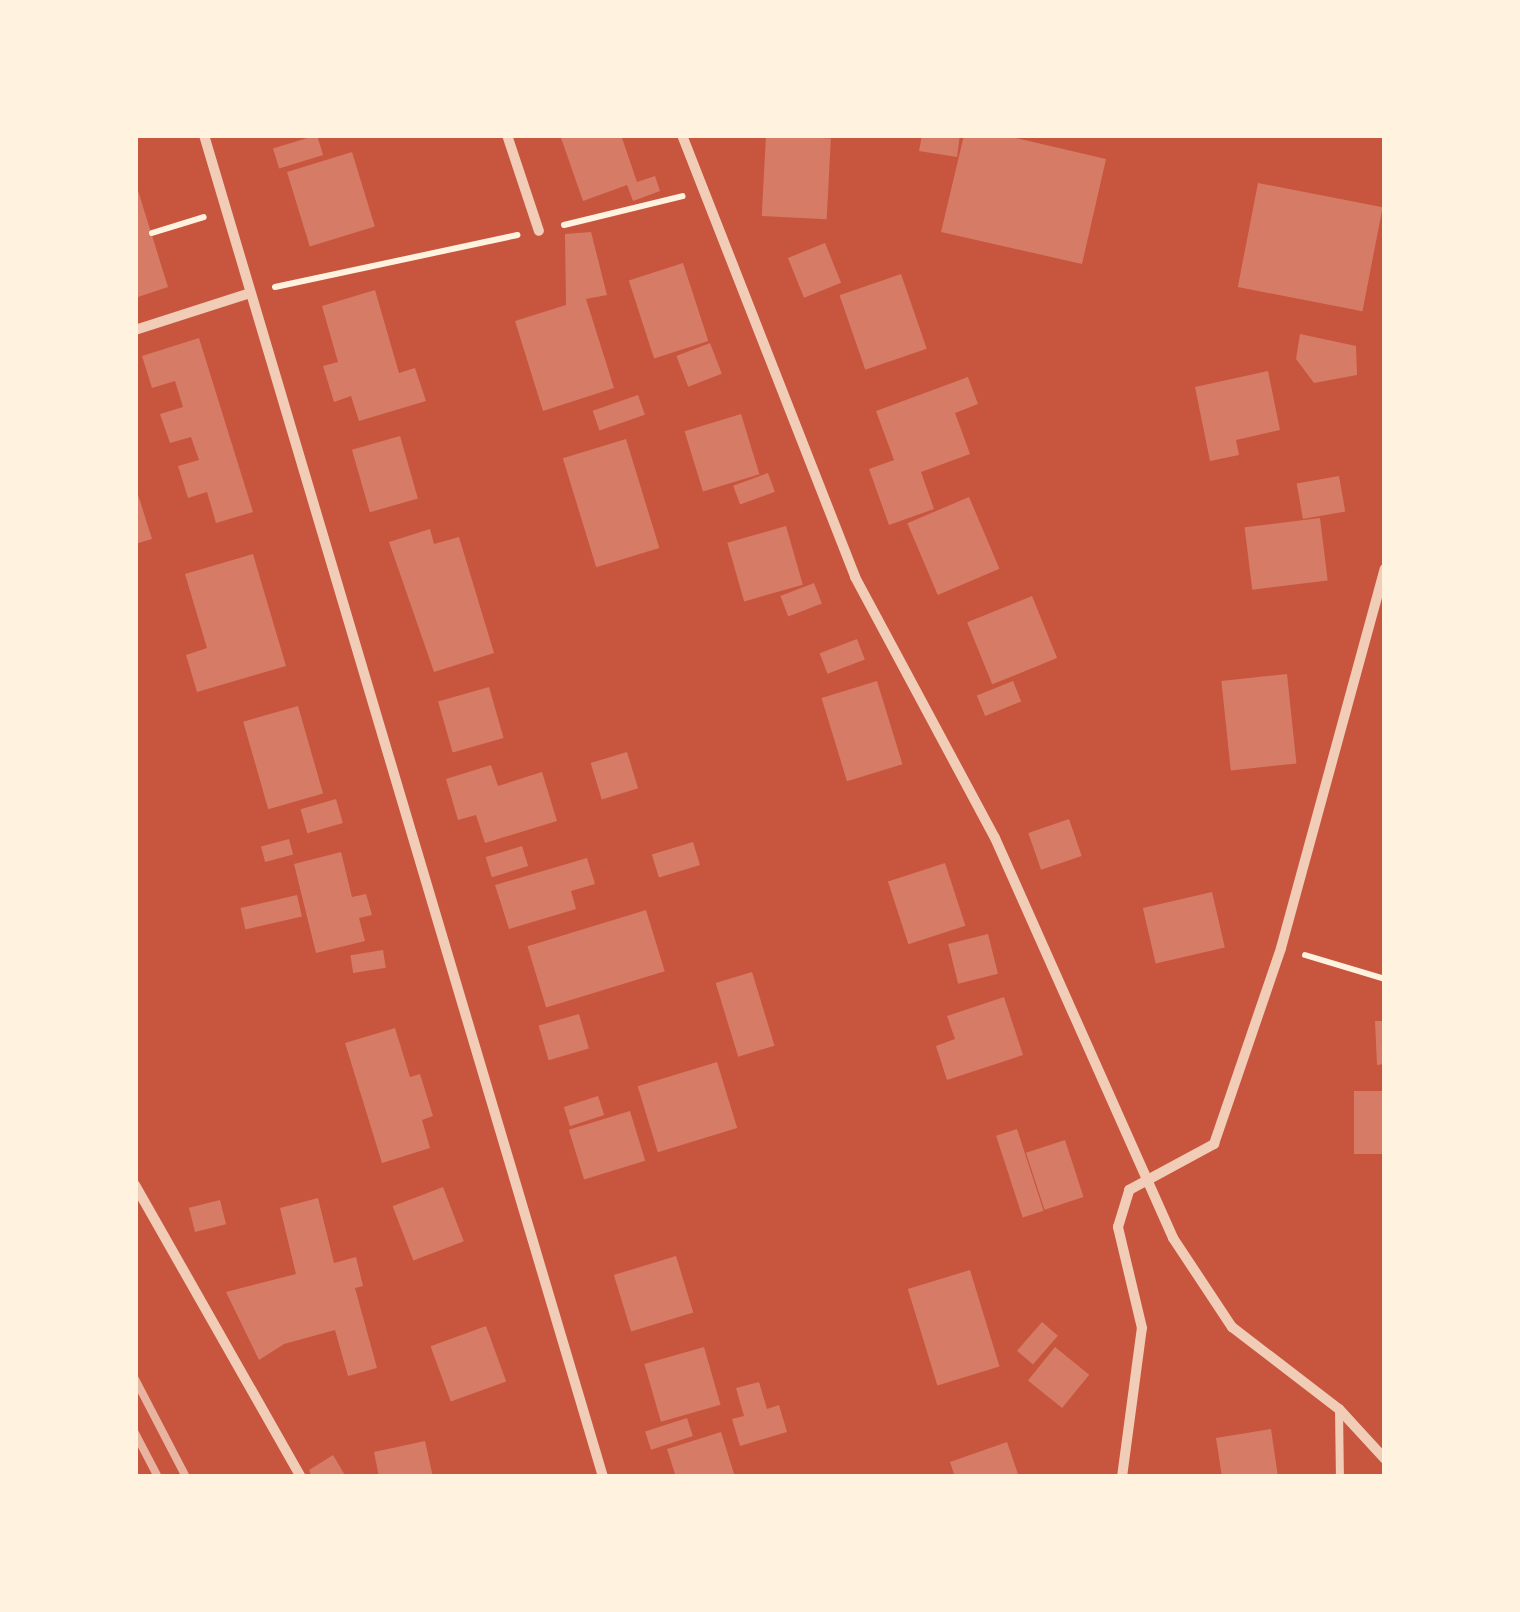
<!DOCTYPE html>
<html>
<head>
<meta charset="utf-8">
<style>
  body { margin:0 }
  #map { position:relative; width:1520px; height:1612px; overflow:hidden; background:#c8553d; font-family:"Exo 2",sans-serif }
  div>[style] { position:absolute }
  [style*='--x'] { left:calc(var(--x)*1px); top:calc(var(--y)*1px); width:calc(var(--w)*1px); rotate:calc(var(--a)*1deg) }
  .building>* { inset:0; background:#d67c66; transform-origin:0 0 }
  .path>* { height:6px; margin:-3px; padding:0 3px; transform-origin:3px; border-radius:3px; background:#fff3e0 }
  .service>* { height:8px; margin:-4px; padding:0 4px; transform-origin:4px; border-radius:4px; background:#f1ccb7 }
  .minor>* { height:10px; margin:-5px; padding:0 5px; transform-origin:5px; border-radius:5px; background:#f1ccb7 }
  .rail>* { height:8px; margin:-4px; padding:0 4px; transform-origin:4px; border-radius:4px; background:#e9b49f }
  span { translate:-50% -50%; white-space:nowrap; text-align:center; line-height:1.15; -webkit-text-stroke:8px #fff3e0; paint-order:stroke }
  .frame { position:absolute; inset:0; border:138px solid #fff3e0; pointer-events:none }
</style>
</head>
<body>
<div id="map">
  <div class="building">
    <div style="left:317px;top:135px;width:21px;height:46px;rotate:73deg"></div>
    <div style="clip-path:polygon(560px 135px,621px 135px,637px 182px,655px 176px,660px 191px,633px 201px,627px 185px,583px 201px)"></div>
    <div style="left:766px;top:135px;width:65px;height:81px;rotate:3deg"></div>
    <div style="clip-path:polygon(922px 135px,960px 135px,957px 157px,919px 151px)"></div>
    <div style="clip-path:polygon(964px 135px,1003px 135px,1106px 159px,1082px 264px,941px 232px)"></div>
    <div style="left:352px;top:152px;width:78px;height:68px;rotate:73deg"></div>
    <div style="clip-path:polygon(135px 181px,168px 287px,135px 298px)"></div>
    <div style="left:1258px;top:183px;width:127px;height:106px;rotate:11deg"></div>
    <div style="clip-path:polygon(591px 232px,607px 295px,586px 299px,614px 388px,543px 411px,515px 321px,566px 305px,565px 234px)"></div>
    <div style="left:825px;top:243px;width:43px;height:40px;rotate:68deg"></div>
    <div style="left:683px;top:263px;width:82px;height:57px;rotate:72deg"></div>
    <div style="left:901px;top:274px;width:79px;height:65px;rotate:71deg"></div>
    <div style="clip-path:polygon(375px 290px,399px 373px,415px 368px,426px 401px,359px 421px,351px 396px,334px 402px,323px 366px,338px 362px,322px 306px)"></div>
    <div style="clip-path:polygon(1300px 334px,1356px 346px,1357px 375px,1314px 383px,1296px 359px)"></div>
    <div style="clip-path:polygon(199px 338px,253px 512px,216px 523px,207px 492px,188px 498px,178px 466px,199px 460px,191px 437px,170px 443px,160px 414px,183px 407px,175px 381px,152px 388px,142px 356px)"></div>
    <div style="left:710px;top:343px;width:33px;height:36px;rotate:69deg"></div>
    <div style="clip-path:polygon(1268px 371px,1280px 430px,1236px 440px,1239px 455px,1210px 461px,1195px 387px)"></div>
    <div style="clip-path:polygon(968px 377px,978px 404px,955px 413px,970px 454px,921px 472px,934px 509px,889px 525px,869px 469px,894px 460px,876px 411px)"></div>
    <div style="left:638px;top:395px;width:21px;height:48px;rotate:71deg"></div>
    <div style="left:741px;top:414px;width:63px;height:59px;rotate:73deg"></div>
    <div style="left:400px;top:436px;width:65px;height:50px;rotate:74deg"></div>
    <div style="left:626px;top:439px;width:114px;height:66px;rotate:73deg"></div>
    <div style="left:768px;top:473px;width:20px;height:37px;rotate:70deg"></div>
    <div style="left:1339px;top:476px;width:36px;height:43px;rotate:80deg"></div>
    <div style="clip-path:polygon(135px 485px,152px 539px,135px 544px)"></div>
    <div style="left:969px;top:497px;width:78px;height:67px;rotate:67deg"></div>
    <div style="left:1320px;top:518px;width:63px;height:76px;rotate:83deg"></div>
    <div style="left:786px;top:526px;width:61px;height:61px;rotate:74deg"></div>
    <div style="clip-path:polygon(430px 529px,434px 544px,459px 537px,494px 653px,434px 672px,389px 542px)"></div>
    <div style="clip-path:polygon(253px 554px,286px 666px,197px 692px,186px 655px,207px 648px,185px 574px)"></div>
    <div style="left:814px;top:583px;width:22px;height:36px;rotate:69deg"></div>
    <div style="left:1032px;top:596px;width:67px;height:70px;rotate:68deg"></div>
    <div style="left:857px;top:639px;width:22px;height:40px;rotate:69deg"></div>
    <div style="left:1287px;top:674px;width:90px;height:66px;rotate:84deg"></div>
    <div style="left:877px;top:681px;width:87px;height:58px;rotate:73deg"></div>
    <div style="left:1013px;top:681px;width:22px;height:39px;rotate:68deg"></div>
    <div style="left:489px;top:687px;width:53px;height:53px;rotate:74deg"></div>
    <div style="left:298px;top:706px;width:91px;height:57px;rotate:74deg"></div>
    <div style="left:627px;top:752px;width:38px;height:38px;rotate:73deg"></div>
    <div style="clip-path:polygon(491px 765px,498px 786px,542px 772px,557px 821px,485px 843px,476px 815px,458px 820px,446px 779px)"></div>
    <div style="left:336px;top:799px;width:25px;height:37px;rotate:74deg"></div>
    <div style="left:1069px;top:819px;width:39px;height:43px;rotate:71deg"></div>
    <div style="left:289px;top:839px;width:16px;height:29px;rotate:75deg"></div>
    <div style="left:693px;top:842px;width:24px;height:43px;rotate:73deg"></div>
    <div style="left:522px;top:846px;width:21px;height:38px;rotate:73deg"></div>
    <div style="clip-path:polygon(341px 852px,352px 897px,366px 894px,372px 915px,359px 918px,365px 941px,316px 953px,294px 864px)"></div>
    <div style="clip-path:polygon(587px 858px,595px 884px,571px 891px,576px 909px,509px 929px,495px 885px)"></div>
    <div style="left:945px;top:863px;width:66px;height:60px;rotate:72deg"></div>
    <div style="left:1212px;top:892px;width:57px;height:71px;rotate:77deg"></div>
    <div style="left:297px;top:895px;width:22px;height:58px;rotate:77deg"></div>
    <div style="left:646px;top:910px;width:64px;height:124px;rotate:73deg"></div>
    <div style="left:988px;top:934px;width:41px;height:41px;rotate:76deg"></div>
    <div style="left:383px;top:950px;width:18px;height:33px;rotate:81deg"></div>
    <div style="left:752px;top:972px;width:77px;height:38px;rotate:73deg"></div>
    <div style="clip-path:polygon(1004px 997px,1023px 1055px,947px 1080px,936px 1046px,955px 1039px,947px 1016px)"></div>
    <div style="left:579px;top:1014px;width:36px;height:42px;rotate:74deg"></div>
    <div style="clip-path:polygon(1375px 1021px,1385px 1021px,1385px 1064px,1377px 1065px)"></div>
    <div style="clip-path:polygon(395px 1028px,410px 1077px,420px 1074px,433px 1116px,422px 1120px,430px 1148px,382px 1163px,345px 1043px)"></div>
    <div style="left:717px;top:1062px;width:69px;height:83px;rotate:73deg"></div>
    <div style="left:1354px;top:1091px;width:31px;height:63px"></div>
    <div style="left:598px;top:1096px;width:20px;height:36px;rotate:72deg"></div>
    <div style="left:630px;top:1111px;width:52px;height:64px;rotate:73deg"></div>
    <div style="left:1017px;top:1129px;width:86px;height:22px;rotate:72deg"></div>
    <div style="left:1065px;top:1140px;width:60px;height:41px;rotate:72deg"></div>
    <div style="left:443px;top:1187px;width:58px;height:54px;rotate:69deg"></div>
    <div style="clip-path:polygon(318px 1198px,334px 1263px,356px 1257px,363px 1286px,355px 1288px,377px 1368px,348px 1376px,335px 1330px,284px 1344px,259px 1360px,226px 1292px,296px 1274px,280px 1208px)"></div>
    <div style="left:220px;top:1200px;width:25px;height:32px;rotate:76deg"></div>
    <div style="left:676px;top:1256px;width:59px;height:65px;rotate:73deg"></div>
    <div style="left:970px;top:1270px;width:101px;height:65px;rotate:73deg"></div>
    <div style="left:1042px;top:1322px;width:21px;height:38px;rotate:41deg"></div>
    <div style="left:486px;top:1326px;width:59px;height:59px;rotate:70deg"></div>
    <div style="left:704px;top:1347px;width:60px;height:62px;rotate:74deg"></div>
    <div style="left:1055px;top:1347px;width:44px;height:43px;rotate:39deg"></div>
    <div style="clip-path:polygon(759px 1382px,767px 1409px,779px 1405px,787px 1432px,740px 1446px,732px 1419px,744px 1416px,736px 1388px)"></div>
    <div style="left:687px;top:1418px;width:19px;height:44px;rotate:72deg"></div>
    <div style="clip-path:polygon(1271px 1429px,1278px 1477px,1222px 1477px,1216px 1438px)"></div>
    <div style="clip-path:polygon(721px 1432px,735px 1477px,676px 1477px,667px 1449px)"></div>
    <div style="clip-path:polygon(425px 1441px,433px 1477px,379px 1477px,374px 1452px)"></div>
    <div style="clip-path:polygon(1007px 1442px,1019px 1477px,955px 1477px,950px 1462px)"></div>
    <div style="clip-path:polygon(333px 1455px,346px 1477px,312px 1477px,309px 1470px)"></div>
  </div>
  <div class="path">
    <div style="--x:564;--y:225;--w:122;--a:-13.7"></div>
    <div style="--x:152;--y:233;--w:54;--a:-17.1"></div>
    <div style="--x:275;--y:287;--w:248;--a:-12.1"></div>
    <div style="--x:1305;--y:955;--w:84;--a:16.7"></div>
  </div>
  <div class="service">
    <div style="--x:1339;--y:1409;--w:68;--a:89.2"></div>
  </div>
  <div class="minor">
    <div style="--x:204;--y:135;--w:1400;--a:73.44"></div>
    <div style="--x:507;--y:135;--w:101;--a:71.6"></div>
    <div style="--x:682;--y:135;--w:475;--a:68.6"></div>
    <div style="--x:855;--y:577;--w:296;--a:61.8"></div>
    <div style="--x:995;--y:838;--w:438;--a:66"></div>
    <div style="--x:1173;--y:1238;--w:107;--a:56.5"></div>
    <div style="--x:1232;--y:1327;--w:135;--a:37.5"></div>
    <div style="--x:1339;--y:1409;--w:68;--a:47.4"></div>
    <div style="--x:135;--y:330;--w:121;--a:-17.8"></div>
    <div style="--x:135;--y:1185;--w:336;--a:60.4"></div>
    <div style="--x:1122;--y:1477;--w:150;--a:-82.4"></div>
    <div style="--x:1142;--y:1328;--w:104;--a:-103.4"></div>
    <div style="--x:1118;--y:1227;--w:39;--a:-73"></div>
    <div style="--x:1129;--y:1190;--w:97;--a:-28.4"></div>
    <div style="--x:1214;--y:1144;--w:207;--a:-71.1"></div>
    <div style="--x:1281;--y:948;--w:393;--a:-74.7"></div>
  </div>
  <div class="rail">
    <div style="--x:135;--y:1379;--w:110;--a:62.5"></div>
    <div style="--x:135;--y:1433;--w:50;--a:62.4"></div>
  </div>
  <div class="frame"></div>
</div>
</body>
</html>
